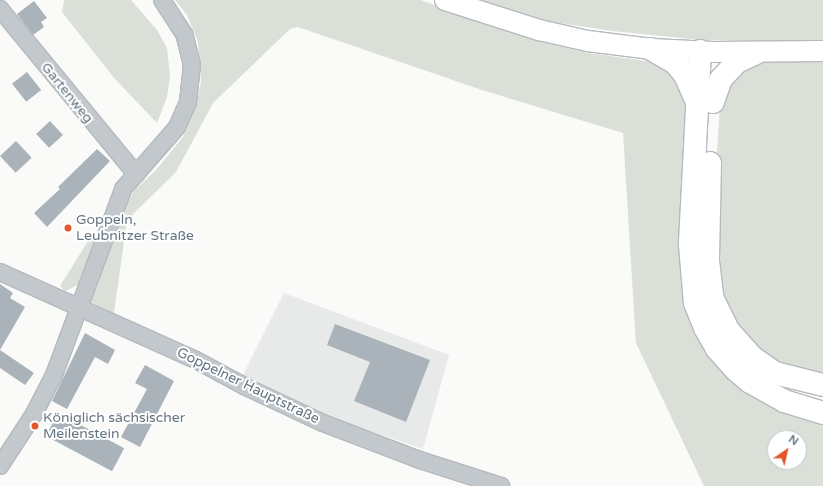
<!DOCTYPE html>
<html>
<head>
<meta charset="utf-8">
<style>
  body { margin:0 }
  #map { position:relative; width:823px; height:486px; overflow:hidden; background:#fafaf8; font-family:"Varela Round",sans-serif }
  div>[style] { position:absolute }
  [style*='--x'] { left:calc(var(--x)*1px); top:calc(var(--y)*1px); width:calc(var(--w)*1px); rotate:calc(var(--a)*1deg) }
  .built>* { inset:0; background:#e8e9e9 }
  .green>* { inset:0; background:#dadfd7 }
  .building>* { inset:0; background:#aab3b9; transform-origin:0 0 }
  .roads { filter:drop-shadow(1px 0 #b5babe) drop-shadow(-1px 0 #b5babe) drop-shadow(0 1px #b5babe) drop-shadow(0 -1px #b5babe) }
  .minor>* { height:16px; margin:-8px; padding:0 8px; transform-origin:8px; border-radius:8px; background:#c3c8cc }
  .major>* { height:20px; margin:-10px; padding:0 10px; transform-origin:10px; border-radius:10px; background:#fff }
  .highway>* { height:22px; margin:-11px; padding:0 11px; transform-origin:11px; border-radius:11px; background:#fff }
  .dots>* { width:11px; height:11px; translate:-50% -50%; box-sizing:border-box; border:2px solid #fff; border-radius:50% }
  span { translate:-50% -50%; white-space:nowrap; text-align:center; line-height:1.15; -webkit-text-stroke:4px #fff; paint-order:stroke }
  .street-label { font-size:14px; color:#657683 }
  .poi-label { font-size:14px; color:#657683 }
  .left { translate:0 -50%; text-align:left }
  .north { position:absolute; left:767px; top:430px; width:40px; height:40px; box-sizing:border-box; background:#fff; border:1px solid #c1c8cd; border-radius:50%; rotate:34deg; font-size:11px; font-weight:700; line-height:16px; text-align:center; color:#657683 }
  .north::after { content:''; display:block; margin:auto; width:14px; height:18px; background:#e4572e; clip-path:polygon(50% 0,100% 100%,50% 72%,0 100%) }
</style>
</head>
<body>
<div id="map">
  <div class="built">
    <div style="clip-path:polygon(284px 293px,449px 355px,423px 449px,324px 415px,242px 377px)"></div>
  </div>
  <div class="green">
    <div style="clip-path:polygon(64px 0,131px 0,157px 30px,167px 48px,170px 76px,167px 97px,157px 123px,115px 79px,62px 12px)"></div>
    <div style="clip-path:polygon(evenodd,175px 0,420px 0,534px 40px,588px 53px,654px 62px,671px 69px,686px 85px,699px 329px,823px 420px,823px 486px,704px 486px,636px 343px,623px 133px,482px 90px,298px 27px,290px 29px,213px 103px,176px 172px,127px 220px,114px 313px,91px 302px,114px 230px,123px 208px,136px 189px,156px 170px,183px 137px,196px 106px,201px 82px,198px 42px,187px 15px,175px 0,775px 438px,799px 438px,799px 462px,775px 462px,775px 438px)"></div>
    <div style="clip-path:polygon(470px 0,823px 0,823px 41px,701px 40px,613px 31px,539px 20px)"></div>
    <div style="clip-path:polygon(823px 61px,823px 378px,778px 365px,746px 340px,718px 292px,712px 227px,721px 92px,730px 75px,759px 63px)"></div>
    <div style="clip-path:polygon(90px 238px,95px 240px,80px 284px,65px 291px,60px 286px)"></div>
  </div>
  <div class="building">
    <div style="clip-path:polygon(34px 1px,47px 18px,41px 22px,44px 27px,33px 35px,17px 14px)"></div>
    <div style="left:27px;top:72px;width:23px;height:19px;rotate:52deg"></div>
    <div style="left:50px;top:121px;width:19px;height:19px;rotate:47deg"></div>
    <div style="left:16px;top:141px;width:23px;height:22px;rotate:47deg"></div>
    <div style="clip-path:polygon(97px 149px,110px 161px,47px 227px,34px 213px,60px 189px,58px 187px)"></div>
    <div style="clip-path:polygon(0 284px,13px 293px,10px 298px,25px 307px,0 350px)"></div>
    <div style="clip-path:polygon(335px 324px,430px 360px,406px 422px,354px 401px,370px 362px,327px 345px)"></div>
    <div style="clip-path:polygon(85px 333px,115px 350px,108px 364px,95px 357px,67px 409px,52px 401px)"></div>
    <div style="clip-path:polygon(0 350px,34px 373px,25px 385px,0 368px)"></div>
    <div style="clip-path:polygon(145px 365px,174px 381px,140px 447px,121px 437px,147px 389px,135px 383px)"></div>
    <div style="left:58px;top:413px;width:75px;height:26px;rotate:28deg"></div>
  </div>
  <div class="roads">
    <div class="minor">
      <div style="--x:0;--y:9;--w:214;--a:50.5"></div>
      <div style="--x:0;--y:272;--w:215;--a:24.2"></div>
      <div style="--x:196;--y:360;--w:55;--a:28.4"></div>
      <div style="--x:244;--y:386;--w:87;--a:25.1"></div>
      <div style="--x:323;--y:423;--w:104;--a:20.9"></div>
      <div style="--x:420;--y:460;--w:85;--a:17.8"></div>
      <div style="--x:0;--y:466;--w:62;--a:-56.8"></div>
      <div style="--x:34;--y:414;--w:44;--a:-62.9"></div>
      <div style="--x:54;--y:375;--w:198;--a:-69.6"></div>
      <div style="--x:123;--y:189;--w:82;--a:-48.9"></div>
      <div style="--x:177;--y:127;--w:27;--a:-66"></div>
      <div style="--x:188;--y:102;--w:37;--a:-84"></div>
      <div style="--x:192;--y:65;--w:32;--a:-104"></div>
      <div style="--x:184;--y:34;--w:40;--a:-122.9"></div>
    </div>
    <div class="major">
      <div style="--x:445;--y:0;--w:99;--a:17.7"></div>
      <div style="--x:539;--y:30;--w:50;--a:12.7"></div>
      <div style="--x:588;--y:41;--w:64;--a:7.2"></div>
      <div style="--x:651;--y:49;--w:62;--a:2.8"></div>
      <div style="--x:713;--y:52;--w:110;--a:-0.5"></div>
    </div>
    <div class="highway">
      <div style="--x:651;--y:49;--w:28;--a:30"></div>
      <div style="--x:675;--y:63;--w:16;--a:50"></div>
      <div style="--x:685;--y:75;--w:27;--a:66"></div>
      <div style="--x:700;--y:51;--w:194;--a:93"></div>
      <div style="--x:690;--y:245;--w:58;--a:85.1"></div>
      <div style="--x:695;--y:303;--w:27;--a:68"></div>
      <div style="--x:705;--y:328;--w:24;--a:60"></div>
      <div style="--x:717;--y:349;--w:28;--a:48"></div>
      <div style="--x:736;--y:370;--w:18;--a:41"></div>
      <div style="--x:750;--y:382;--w:39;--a:29"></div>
      <div style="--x:784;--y:401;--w:41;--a:17.1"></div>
      <div style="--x:713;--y:102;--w:24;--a:-71"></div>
      <div style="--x:721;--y:79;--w:23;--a:-47"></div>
      <div style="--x:737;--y:62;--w:21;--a:-25"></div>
      <div style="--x:710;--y:163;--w:98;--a:91.2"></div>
      <div style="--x:708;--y:261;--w:38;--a:83"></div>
      <div style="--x:713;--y:299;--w:34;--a:64"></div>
      <div style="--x:728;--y:330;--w:36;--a:48"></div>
      <div style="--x:752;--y:357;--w:28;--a:35"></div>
      <div style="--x:775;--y:373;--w:49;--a:14"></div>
    </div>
  </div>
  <div class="dots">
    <div style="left:68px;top:228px;background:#e4572e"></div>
    <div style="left:35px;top:426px;background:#e4572e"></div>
  </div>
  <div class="street-label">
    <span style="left:67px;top:93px;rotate:51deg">Gartenweg</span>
    <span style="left:248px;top:386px;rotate:26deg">Goppelner Hauptstraße</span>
  </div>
  <div class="poi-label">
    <span class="left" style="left:76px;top:228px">Goppeln,<br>Leubnitzer Straße</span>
    <span class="left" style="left:43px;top:426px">Königlich sächsischer<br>Meilenstein</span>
  </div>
  <div class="north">N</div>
</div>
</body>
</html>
